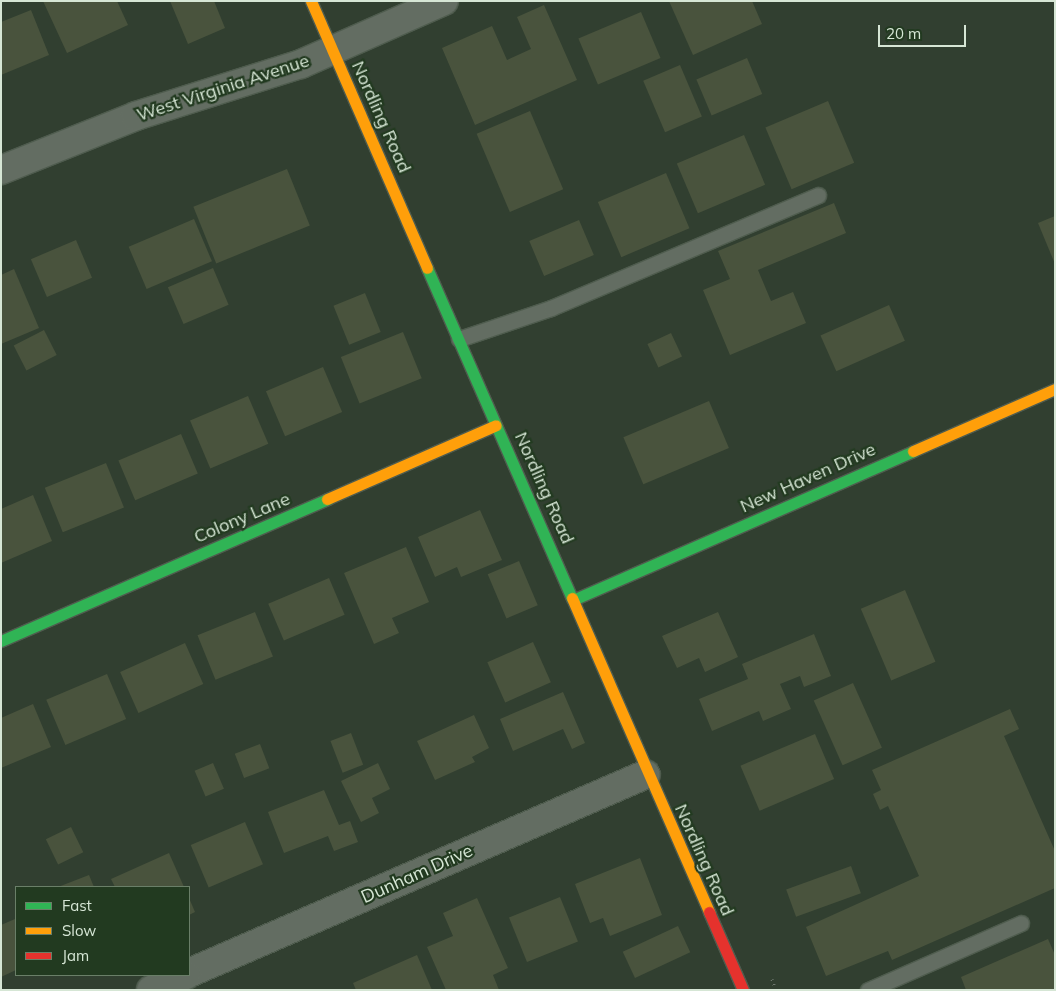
<!DOCTYPE html>
<html>
<head>
<meta charset="utf-8">
<style>
  body { margin:0 }
  #map { position:relative; width:1056px; height:991px; overflow:hidden; background:#313f30; font-family:Mulish,sans-serif }
  div>[style] { position:absolute }
  [style*='--x'] { left:calc(var(--x)*1px); top:calc(var(--y)*1px); width:calc(var(--w)*1px); rotate:calc(var(--a)*1deg) }
  .building>* { inset:0; background:#49533d; transform-origin:0 0 }
  .path>* { height:3px; margin-top:-1.5px; transform-origin:0; background:repeating-linear-gradient(90deg,#6e786e 0 1px,transparent 0 5px) }
  .roads { filter:drop-shadow(1px 0 #4f5c4e) drop-shadow(-1px 0 #4f5c4e) drop-shadow(0 1px #4f5c4e) drop-shadow(0 -1px #4f5c4e) }
  .lane>* { height:15px; margin:-7.5px; padding:0 7.5px; transform-origin:7.5px; border-radius:7.5px; background:#636d62 }
  .street>* { height:28px; margin:-14px; padding:0 14px; transform-origin:14px; border-radius:14px; background:#636d62 }
  .fast>* { height:11px; margin:-5.5px; padding:0 5.5px; transform-origin:5.5px; border-radius:5.5px; background:#30b455 }
  .slow>* { height:11px; margin:-5.5px; padding:0 5.5px; transform-origin:5.5px; border-radius:5.5px; background:#ff9f0a }
  .jam>* { height:11px; margin:-5.5px; padding:0 5.5px; transform-origin:5.5px; border-radius:5.5px; background:#e5322d }
  span { translate:-50% -50%; white-space:nowrap; text-align:center; line-height:1.15; -webkit-text-stroke:4.5px #223a20; paint-order:stroke }
  .street-label { font-size:18px; color:#d6e6d5 }
  .frame { position:absolute; inset:0; border:2px solid #d6e6d5; pointer-events:none }
  .legend { position:absolute; left:15px; top:886px; width:175px; height:90px; box-sizing:border-box; background:#223a20; border:1px solid #6a7f68; margin:0; padding:6px 9px; list-style:none; font-size:15px; color:#d6e6d5 }
  .legend li { display:flex; align-items:center; gap:10px; height:25px }
  .legend b { width:25px; border:1px solid #6a7f68 }
  .scale { position:absolute; left:878px; top:25px; width:88px; height:22px; box-sizing:border-box; border:2px solid #d6e6d5; border-top:0; padding-left:6px; font-size:15px; line-height:18px; white-space:nowrap; color:#d6e6d5; -webkit-text-stroke:4px #223a20; paint-order:stroke }
</style>
</head>
<body>
<div id="map">
  <div class="building">
    <div style="clip-path:polygon(43px 1px,117px 1px,128px 25px,67px 53px)"></div>
    <div style="clip-path:polygon(170px 1px,214px 1px,225px 28px,188px 44px)"></div>
    <div style="clip-path:polygon(669px 1px,752px 1px,762px 24px,693px 55px)"></div>
    <div style="clip-path:polygon(544px 5px,577px 80px,475px 125px,442px 48px,492px 26px,507px 60px,531px 49px,517px 17px)"></div>
    <div style="clip-path:polygon(31px 10px,49px 55px,1px 75px,1px 22px)"></div>
    <div style="left:641px;top:12px;width:50px;height:68px;rotate:67deg"></div>
    <div style="left:747px;top:58px;width:39px;height:55px;rotate:67deg"></div>
    <div style="left:680px;top:65px;width:56px;height:40px;rotate:67deg"></div>
    <div style="left:828px;top:101px;width:67px;height:68px;rotate:67deg"></div>
    <div style="left:530px;top:111px;width:85px;height:58px;rotate:67deg"></div>
    <div style="left:744px;top:135px;width:54px;height:73px;rotate:67deg"></div>
    <div style="left:287px;top:169px;width:61px;height:101px;rotate:68deg"></div>
    <div style="left:666px;top:173px;width:60px;height:74px;rotate:67deg"></div>
    <div style="clip-path:polygon(834px 203px,846px 233px,758px 270px,771px 301px,793px 292px,806px 323px,730px 355px,703px 290px,730px 279px,718px 251px)"></div>
    <div style="clip-path:polygon(1055px 216px,1055px 264px,1038px 223px)"></div>
    <div style="left:194px;top:219px;width:46px;height:71px;rotate:67deg"></div>
    <div style="left:579px;top:220px;width:38px;height:54px;rotate:67deg"></div>
    <div style="left:76px;top:240px;width:41px;height:49px;rotate:67deg"></div>
    <div style="left:213px;top:268px;width:40px;height:49px;rotate:67deg"></div>
    <div style="clip-path:polygon(14px 269px,39px 328px,1px 344px,1px 275px)"></div>
    <div style="left:365px;top:293px;width:42px;height:34px;rotate:68deg"></div>
    <div style="left:889px;top:305px;width:39px;height:75px;rotate:66deg"></div>
    <div style="left:44px;top:330px;width:28px;height:34px;rotate:63deg"></div>
    <div style="left:403px;top:332px;width:50px;height:67px;rotate:68deg"></div>
    <div style="left:671px;top:333px;width:26px;height:26px;rotate:65deg"></div>
    <div style="left:323px;top:367px;width:49px;height:62px;rotate:67deg"></div>
    <div style="left:248px;top:396px;width:52px;height:63px;rotate:67deg"></div>
    <div style="left:709px;top:401px;width:51px;height:93px;rotate:67deg"></div>
    <div style="left:181px;top:434px;width:43px;height:68px;rotate:67deg"></div>
    <div style="left:106px;top:463px;width:48px;height:66px;rotate:68deg"></div>
    <div style="clip-path:polygon(33px 495px,52px 541px,1px 563px,1px 509px)"></div>
    <div style="clip-path:polygon(480px 510px,502px 560px,461px 577px,457px 567px,435px 577px,418px 537px)"></div>
    <div style="clip-path:polygon(406px 547px,429px 602px,392px 618px,399px 633px,374px 644px,344px 573px)"></div>
    <div style="left:519px;top:561px;width:48px;height:34px;rotate:67deg"></div>
    <div style="left:329px;top:578px;width:40px;height:66px;rotate:67deg"></div>
    <div style="left:905px;top:590px;width:78px;height:48px;rotate:67deg"></div>
    <div style="left:255px;top:612px;width:48px;height:62px;rotate:68deg"></div>
    <div style="clip-path:polygon(718px 612px,738px 657px,705px 672px,699px 658px,677px 668px,662px 636px)"></div>
    <div style="clip-path:polygon(814px 634px,831px 676px,804px 687px,800px 676px,780px 684px,791px 709px,763px 721px,759px 711px,712px 731px,699px 699px,748px 679px,742px 664px)"></div>
    <div style="left:533px;top:642px;width:44px;height:50px;rotate:66deg"></div>
    <div style="left:185px;top:643px;width:45px;height:71px;rotate:66deg"></div>
    <div style="left:107px;top:674px;width:49px;height:66px;rotate:67deg"></div>
    <div style="left:853px;top:683px;width:71px;height:43px;rotate:66deg"></div>
    <div style="clip-path:polygon(563px 692px,585px 743px,572px 749px,563px 729px,513px 751px,500px 719px)"></div>
    <div style="clip-path:polygon(33px 704px,51px 747px,1px 768px,1px 718px)"></div>
    <div style="clip-path:polygon(1010px 709px,1019px 729px,1004px 736px,1055px 851px,1055px 888px,892px 960px,888px 951px,826px 976px,806px 927px,919px 876px,888px 806px,880px 810px,873px 794px,881px 790px,872px 770px)"></div>
    <div style="clip-path:polygon(474px 715px,489px 748px,472px 757px,475px 762px,435px 780px,417px 741px)"></div>
    <div style="left:351px;top:733px;width:34px;height:22px;rotate:69deg"></div>
    <div style="left:815px;top:734px;width:49px;height:81px;rotate:67deg"></div>
    <div style="left:260px;top:744px;width:26px;height:27px;rotate:69deg"></div>
    <div style="left:213px;top:763px;width:28px;height:20px;rotate:67deg"></div>
    <div style="clip-path:polygon(378px 763px,390px 789px,372px 798px,379px 813px,361px 822px,341px 781px)"></div>
    <div style="clip-path:polygon(324px 790px,339px 825px,350px 821px,358px 842px,334px 851px,328px 836px,284px 853px,268px 812px)"></div>
    <div style="left:245px;top:822px;width:46px;height:59px;rotate:67deg"></div>
    <div style="left:71px;top:827px;width:28px;height:28px;rotate:64deg"></div>
    <div style="clip-path:polygon(169px 853px,184px 887px,115px 887px,111px 879px)"></div>
    <div style="clip-path:polygon(640px 858px,662px 915px,610px 936px,603px 918px,590px 923px,575px 884px)"></div>
    <div style="left:851px;top:866px;width:29px;height:69px;rotate:70deg"></div>
    <div style="clip-path:polygon(89px 875px,94px 887px,58px 887px)"></div>
    <div style="left:560px;top:897px;width:48px;height:55px;rotate:68deg"></div>
    <div style="clip-path:polygon(189px 898px,195px 912px,189px 915px)"></div>
    <div style="clip-path:polygon(477px 898px,508px 968px,493px 975px,499px 990px,446px 990px,427px 947px,453px 936px,443px 913px)"></div>
    <div style="clip-path:polygon(15px 919px,16px 970px,1px 977px,1px 925px)"></div>
    <div style="left:678px;top:926px;width:29px;height:61px;rotate:65deg"></div>
    <div style="clip-path:polygon(1048px 939px,1055px 955px,1055px 990px,966px 990px,961px 977px)"></div>
    <div style="clip-path:polygon(417px 955px,432px 990px,356px 990px,353px 983px)"></div>
  </div>
  <div class="path">
    <div style="--x:772;--y:979;--w:12;--a:70"></div>
  </div>
  <div class="roads">
    <div class="lane">
      <div style="--x:459;--y:339;--w:97;--a:-18.6"></div>
      <div style="--x:551;--y:308;--w:290;--a:-22.9"></div>
      <div style="--x:868;--y:990;--w:167;--a:-23.6"></div>
    </div>
    <div class="street">
      <div style="--x:1;--y:170;--w:145;--a:-21.8"></div>
      <div style="--x:136;--y:116;--w:173;--a:-17.5"></div>
      <div style="--x:301;--y:64;--w:156;--a:-23.8"></div>
      <div style="--x:189;--y:973;--w:498;--a:-23.5"></div>
      <div style="--x:151;--y:990;--w:38;--a:-23"></div>
    </div>
    <div class="fast">
      <div style="--x:427;--y:268;--w:360;--a:66.3"></div>
      <div style="--x:575;--y:599;--w:369;--a:-23.6"></div>
      <div style="--x:1;--y:641;--w:356;--a:-23.5"></div>
    </div>
    <div class="slow">
      <div style="--x:311;--y:1;--w:291;--a:66.5"></div>
      <div style="--x:913;--y:451;--w:155;--a:-23.6"></div>
      <div style="--x:327;--y:499;--w:184;--a:-23.6"></div>
      <div style="--x:572;--y:598;--w:343;--a:66.4"></div>
    </div>
    <div class="jam">
      <div style="--x:709;--y:912;--w:85;--a:66.4"></div>
    </div>
  </div>
  <div class="street-label">
    <span style="left:223px;top:88px;rotate:-18deg">West Virginia Avenue</span>
    <span style="left:381px;top:117px;rotate:66deg">Nordling Road</span>
    <span style="left:808px;top:478px;rotate:-24deg">New Haven Drive</span>
    <span style="left:544px;top:488px;rotate:66deg">Nordling Road</span>
    <span style="left:242px;top:518px;rotate:-23deg">Colony Lane</span>
    <span style="left:704px;top:860px;rotate:66deg">Nordling Road</span>
    <span style="left:417px;top:874px;rotate:-24deg">Dunham Drive</span>
  </div>
  <div class="frame"></div>
  <ul class="legend">
  <li><b style="height:6px;background:#30b455"></b>Fast</li>
  <li><b style="height:6px;background:#ff9f0a"></b>Slow</li>
  <li><b style="height:6px;background:#e5322d"></b>Jam</li>
  </ul>
  <div class="scale">20 m</div>
</div>
</body>
</html>
